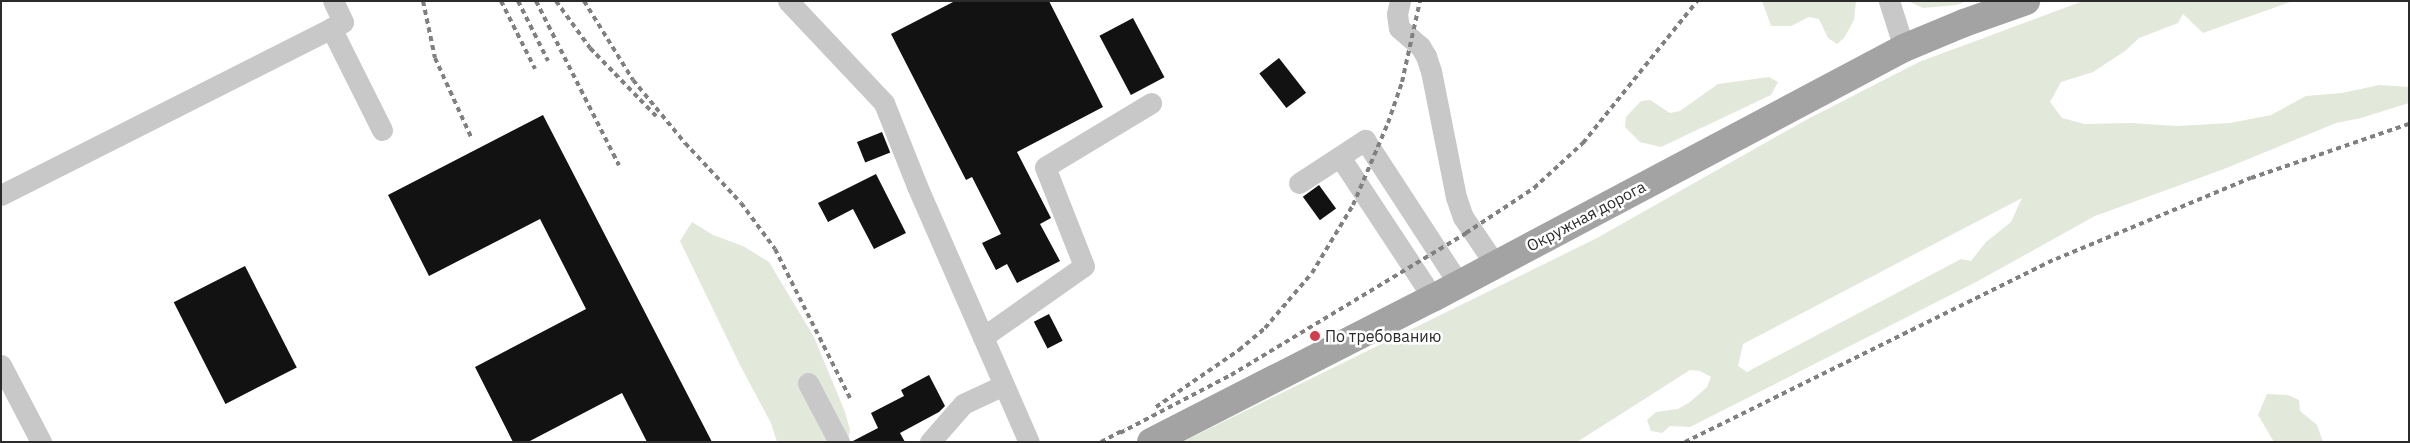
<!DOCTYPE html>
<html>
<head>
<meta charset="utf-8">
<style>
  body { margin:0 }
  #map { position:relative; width:2410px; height:443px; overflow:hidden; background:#fff; font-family:"IBM Plex Sans",sans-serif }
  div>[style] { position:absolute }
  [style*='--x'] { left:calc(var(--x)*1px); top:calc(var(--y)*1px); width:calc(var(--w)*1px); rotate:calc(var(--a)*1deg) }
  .green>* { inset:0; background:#e2e8da }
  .building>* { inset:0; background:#121212; transform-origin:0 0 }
  .minor>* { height:21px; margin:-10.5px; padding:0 10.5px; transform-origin:10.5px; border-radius:10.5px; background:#c8c8c8 }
  .major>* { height:28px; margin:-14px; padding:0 14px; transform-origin:14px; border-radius:14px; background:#a3a3a3 }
  .rail>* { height:4px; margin-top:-2px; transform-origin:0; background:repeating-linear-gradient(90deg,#808080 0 5px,transparent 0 9px) }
  .dots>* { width:14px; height:14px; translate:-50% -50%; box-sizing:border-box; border:2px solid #fff; border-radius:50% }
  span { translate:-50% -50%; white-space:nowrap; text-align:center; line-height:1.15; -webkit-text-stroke:5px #fff; paint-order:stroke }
  .street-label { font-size:16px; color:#2b2b2b }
  .poi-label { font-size:16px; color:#2b2b2b }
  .left { translate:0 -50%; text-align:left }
  .frame { position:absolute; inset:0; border:2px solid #2b2b2b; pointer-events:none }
</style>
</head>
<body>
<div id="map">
  <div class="green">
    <div style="clip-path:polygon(1762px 1px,1856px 1px,1854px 20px,1844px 38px,1837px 44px,1828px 38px,1819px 19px,1809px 17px,1791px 26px,1771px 26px)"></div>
    <div style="clip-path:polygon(1908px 1px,1966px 1px,1957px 5px,1923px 8px)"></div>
    <div style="clip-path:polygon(evenodd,2083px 1px,2293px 1px,2203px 33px,2183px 14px,2178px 23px,2139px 38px,2125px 51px,2093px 72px,2061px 82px,2050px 102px,2062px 118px,2085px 124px,2131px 123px,2177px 126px,2230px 123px,2271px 115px,2306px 96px,2342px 93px,2379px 85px,2409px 87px,2409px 103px,2361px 118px,2336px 123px,2224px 169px,2095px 216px,1978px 281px,1690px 427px,1670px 426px,1662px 433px,1651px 431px,1647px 420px,1656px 412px,1678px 409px,1690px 402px,1707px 387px,1711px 377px,1700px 371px,1690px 370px,1577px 442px,1182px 442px,1597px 238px,1804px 121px,1919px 62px,2083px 1px,2022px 198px,2011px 222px,1986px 242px,1971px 261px,1961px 259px,1747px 372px,1738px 366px,1743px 344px,2022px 198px)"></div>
    <div style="clip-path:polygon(1769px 77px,1778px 82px,1771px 95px,1661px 147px,1640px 142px,1625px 127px,1626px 117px,1641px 101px,1650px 100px,1670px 113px,1680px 111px,1718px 84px)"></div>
    <div style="clip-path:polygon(692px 222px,713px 235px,743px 246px,769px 262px,814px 337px,845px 412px,850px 430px,848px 442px,777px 442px,771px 423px,741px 367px,680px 241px)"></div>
    <div style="clip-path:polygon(2267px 394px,2288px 395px,2299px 400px,2300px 411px,2317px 425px,2323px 442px,2274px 442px,2258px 415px)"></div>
  </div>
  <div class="building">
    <div style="clip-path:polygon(955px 1px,1049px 1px,1103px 107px,1017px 152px,1051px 218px,1040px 224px,1060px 261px,1017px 283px,1007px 264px,996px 270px,982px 243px,1001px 234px,972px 177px,966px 180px,891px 34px)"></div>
    <div style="left:1133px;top:18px;width:67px;height:38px;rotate:62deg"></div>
    <div style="left:1279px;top:58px;width:44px;height:25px;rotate:52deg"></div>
    <div style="clip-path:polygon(543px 115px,712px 442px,647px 442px,622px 393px,528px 442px,513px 442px,475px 367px,586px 309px,540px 219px,429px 276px,388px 195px)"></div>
    <div style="left:882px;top:132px;width:22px;height:27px;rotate:68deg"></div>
    <div style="clip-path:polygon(876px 174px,906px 233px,874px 249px,853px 209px,828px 222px,818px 203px)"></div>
    <div style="left:1319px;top:185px;width:29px;height:20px;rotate:54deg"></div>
    <div style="left:245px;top:266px;width:114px;height:80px;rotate:63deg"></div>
    <div style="left:1049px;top:314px;width:30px;height:17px;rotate:63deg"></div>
    <div style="clip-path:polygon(929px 375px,945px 406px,939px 412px,900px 433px,905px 442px,851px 442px,878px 428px,871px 413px,904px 396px,901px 390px)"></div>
  </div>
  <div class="minor">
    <div style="--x:788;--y:1;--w:140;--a:46.7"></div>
    <div style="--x:884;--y:103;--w:89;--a:68.3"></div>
    <div style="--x:917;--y:186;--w:279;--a:66.4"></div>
    <div style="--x:1400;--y:1;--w:13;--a:103"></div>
    <div style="--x:1397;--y:14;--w:14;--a:82"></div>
    <div style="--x:1399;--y:28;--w:28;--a:41"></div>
    <div style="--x:1420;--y:46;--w:12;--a:59"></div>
    <div style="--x:1426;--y:56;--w:16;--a:72"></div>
    <div style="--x:1431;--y:71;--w:128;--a:78.8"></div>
    <div style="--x:1456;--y:197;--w:21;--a:71"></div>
    <div style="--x:1463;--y:217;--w:57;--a:55.8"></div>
    <div style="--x:1889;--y:1;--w:49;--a:72.3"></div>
    <div style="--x:331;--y:28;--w:114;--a:63.4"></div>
    <div style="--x:1340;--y:157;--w:169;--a:56.6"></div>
    <div style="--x:1299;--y:183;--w:79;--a:-33.1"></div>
    <div style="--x:1365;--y:140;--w:172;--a:56.9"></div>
    <div style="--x:1;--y:195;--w:383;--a:-26.8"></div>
    <div style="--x:343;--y:22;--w:23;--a:-115"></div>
    <div style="--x:983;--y:337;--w:123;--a:-35.1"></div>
    <div style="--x:1084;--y:266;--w:106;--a:-111.5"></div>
    <div style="--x:1045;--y:167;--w:124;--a:-31.1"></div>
    <div style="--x:1;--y:365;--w:87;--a:62.5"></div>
    <div style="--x:808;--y:383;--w:67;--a:62.3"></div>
    <div style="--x:930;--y:442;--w:50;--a:-49"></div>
    <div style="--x:963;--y:404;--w:45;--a:-24.9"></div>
  </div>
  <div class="major">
    <div style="--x:1151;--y:442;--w:317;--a:-27.1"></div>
    <div style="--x:1433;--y:298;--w:533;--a:-27.96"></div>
    <div style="--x:1904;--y:48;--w:65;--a:-22.6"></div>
    <div style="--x:1964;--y:23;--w:66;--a:-19.5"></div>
  </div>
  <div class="rail">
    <div style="--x:423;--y:1;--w:58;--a:78.1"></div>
    <div style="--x:435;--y:58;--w:87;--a:65.5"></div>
    <div style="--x:501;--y:1;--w:76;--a:63.4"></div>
    <div style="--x:518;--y:1;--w:67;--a:63.4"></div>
    <div style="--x:536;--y:1;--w:184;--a:63.2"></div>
    <div style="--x:556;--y:1;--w:58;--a:54.1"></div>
    <div style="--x:590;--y:48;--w:95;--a:45.9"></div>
    <div style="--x:584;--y:1;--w:93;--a:58.2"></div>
    <div style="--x:633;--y:80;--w:82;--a:50.5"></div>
    <div style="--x:685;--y:143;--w:82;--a:47"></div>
    <div style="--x:741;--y:203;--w:57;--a:53.5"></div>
    <div style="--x:775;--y:249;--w:167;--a:63.3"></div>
    <div style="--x:1156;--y:407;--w:101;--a:-34.5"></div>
    <div style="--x:1239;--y:350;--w:34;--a:-40"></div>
    <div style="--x:1265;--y:328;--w:72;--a:-49.5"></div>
    <div style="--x:1312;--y:273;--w:79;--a:-58.9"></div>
    <div style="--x:1353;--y:205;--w:89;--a:-66.9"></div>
    <div style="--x:1388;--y:123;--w:43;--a:-71.1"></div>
    <div style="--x:1402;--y:82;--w:83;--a:-77.5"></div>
    <div style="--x:1120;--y:433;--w:125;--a:-27.6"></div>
    <div style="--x:1231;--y:375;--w:275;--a:-31.1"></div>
    <div style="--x:1466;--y:233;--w:82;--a:-33.5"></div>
    <div style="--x:1534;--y:188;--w:67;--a:-42.6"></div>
    <div style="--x:1583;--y:143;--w:182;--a:-51.2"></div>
    <div style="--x:1101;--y:442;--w:27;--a:-28"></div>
    <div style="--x:1685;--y:442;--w:414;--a:-26.3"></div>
    <div style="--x:2056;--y:259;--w:211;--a:-22.6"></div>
    <div style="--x:2251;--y:178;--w:167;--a:-18.9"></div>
  </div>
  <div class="dots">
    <div style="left:1315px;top:336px;background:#d23e4c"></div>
  </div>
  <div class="street-label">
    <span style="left:1586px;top:216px;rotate:-28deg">Окружная дорога</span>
  </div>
  <div class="poi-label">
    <span class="left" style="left:1325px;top:336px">По требованию</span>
  </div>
  <div class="frame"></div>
</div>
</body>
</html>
